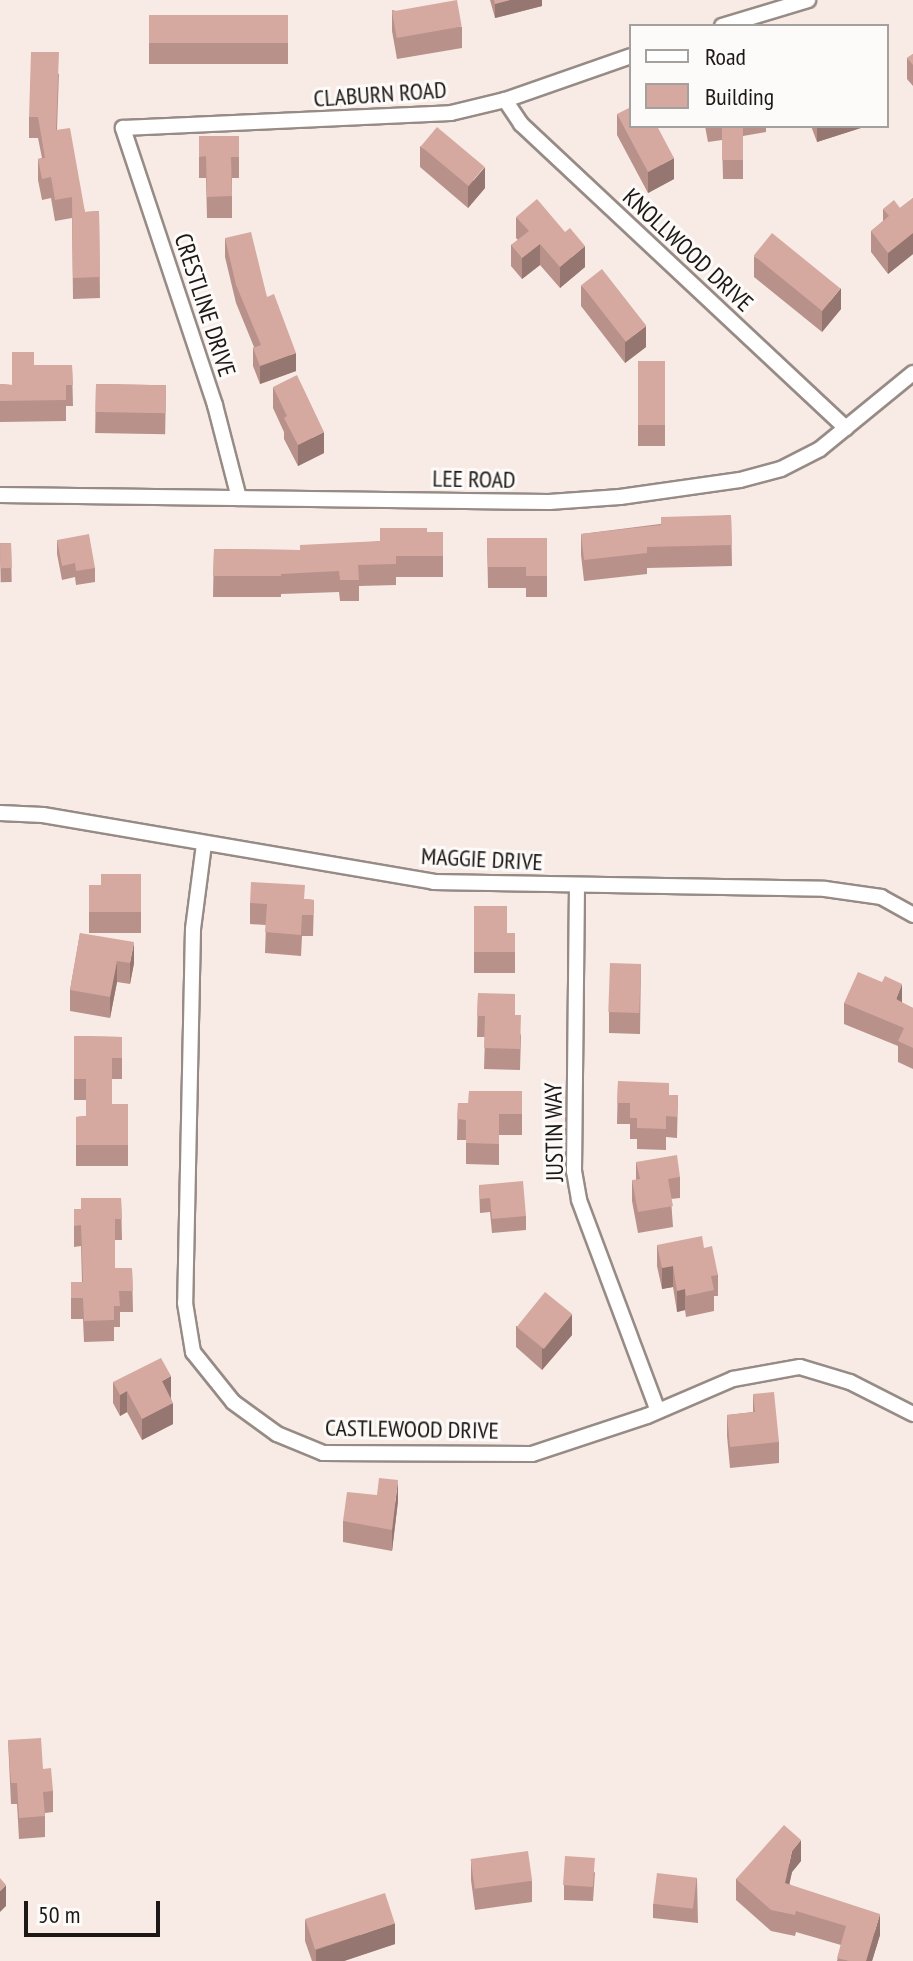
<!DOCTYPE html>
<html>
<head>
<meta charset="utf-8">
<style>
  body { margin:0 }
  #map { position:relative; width:913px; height:1961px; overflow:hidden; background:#f8ebe5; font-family:"PT Sans Narrow",sans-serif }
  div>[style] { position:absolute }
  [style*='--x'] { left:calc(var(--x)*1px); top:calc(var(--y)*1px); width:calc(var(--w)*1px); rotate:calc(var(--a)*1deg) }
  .roads { filter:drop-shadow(2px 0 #978b86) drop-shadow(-2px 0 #978b86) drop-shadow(0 2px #978b86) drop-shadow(0 -2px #978b86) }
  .minor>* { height:14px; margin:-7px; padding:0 7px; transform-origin:7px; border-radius:7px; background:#fff }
  .wall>* { inset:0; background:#b7918a; transform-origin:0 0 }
  .shaded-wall>* { inset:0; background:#957670 }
  .building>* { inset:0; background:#d5a9a0; transform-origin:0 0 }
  span { translate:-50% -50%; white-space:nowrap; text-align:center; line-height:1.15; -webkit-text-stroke:6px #fdfbf9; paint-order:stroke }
  .street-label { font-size:24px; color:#1d1816 }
  .legend { position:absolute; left:629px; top:24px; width:260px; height:104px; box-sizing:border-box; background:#fdfbf9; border:2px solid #a3a09e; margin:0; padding:10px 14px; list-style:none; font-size:24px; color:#1d1816 }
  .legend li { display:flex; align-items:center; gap:16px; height:40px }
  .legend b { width:40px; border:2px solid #a3a09e }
  .scale { position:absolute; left:24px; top:1901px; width:136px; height:36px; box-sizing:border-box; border:4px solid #1d1816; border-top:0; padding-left:10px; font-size:24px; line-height:28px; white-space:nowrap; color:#1d1816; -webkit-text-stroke:6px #fdfbf9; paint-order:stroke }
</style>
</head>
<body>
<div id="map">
  <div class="roads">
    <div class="minor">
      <div style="--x:722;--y:26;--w:90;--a:-16.8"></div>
      <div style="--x:505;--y:100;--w:29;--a:56"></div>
      <div style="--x:521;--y:124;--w:445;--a:43.1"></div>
      <div style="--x:0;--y:495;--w:549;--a:0.73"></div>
      <div style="--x:549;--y:502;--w:71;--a:-4"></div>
      <div style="--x:620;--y:497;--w:121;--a:-8.1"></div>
      <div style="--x:740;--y:480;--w:42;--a:-15"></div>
      <div style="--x:781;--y:469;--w:44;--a:-27.1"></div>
      <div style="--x:820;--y:449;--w:120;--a:-39.3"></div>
      <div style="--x:239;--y:498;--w:96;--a:-104.5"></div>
      <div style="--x:215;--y:405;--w:292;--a:-108.4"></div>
      <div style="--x:123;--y:128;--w:328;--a:-2.6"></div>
      <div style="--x:451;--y:113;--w:56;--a:-13.5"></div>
      <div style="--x:505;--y:100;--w:133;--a:-19.2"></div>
      <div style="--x:0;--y:813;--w:43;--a:2.7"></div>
      <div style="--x:43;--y:815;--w:396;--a:9.7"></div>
      <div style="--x:433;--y:882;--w:392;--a:1"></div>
      <div style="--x:825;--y:889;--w:57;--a:8.1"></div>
      <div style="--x:881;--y:897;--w:37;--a:29"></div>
      <div style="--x:204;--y:844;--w:86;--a:97.4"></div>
      <div style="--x:193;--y:929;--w:374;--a:91.2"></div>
      <div style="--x:185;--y:1303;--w:50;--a:80.7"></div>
      <div style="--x:193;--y:1352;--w:64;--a:51.3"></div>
      <div style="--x:233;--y:1402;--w:54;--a:36"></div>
      <div style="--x:277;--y:1434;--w:50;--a:22.4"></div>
      <div style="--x:323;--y:1453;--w:209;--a:0.3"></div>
      <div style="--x:532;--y:1454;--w:121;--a:-18.3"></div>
      <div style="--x:647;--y:1416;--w:94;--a:-23.3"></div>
      <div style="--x:733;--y:1379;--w:68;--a:-10.2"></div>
      <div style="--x:800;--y:1367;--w:52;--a:16.7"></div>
      <div style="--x:850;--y:1382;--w:71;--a:26.9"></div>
      <div style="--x:577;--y:885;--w:286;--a:90.6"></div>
      <div style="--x:574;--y:1171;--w:29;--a:80"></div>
      <div style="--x:579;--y:1200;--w:225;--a:69.5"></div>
    </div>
  </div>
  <div class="wall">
    <div style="clip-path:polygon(490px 0,542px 0,542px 6px,495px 18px)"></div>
    <div style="clip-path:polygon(392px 10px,462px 27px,462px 48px,397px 59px,392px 31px)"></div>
    <div style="left:288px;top:15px;width:49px;height:139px;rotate:90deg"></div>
    <div style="clip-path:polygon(913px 54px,913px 86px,907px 79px,907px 58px)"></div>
    <div style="clip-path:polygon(59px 73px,57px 130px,85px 212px,99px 211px,100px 298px,73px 299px,72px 218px,55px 221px,51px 198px,42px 200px,38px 180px,38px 159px,42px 158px,38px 138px,29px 138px,29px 117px)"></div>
    <div style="clip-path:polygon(617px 114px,674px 179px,648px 193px,617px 135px)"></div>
    <div style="clip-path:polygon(705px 126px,766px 126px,766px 132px,743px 136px,743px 179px,723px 179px,722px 140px,708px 142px)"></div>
    <div style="clip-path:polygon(811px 126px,867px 126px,817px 142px)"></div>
    <div style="clip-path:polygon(199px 136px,239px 136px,239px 178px,232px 178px,232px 218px,207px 218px,206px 178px,199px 178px)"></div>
    <div style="clip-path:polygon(420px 146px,485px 188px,468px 208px,420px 167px)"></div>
    <div style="clip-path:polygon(913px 198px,913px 254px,888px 274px,871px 252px,871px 231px,883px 221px,883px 209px,900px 208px)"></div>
    <div style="clip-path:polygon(516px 217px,585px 267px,560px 288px,540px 265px,522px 279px,511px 266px,511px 245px,518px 240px,516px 238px)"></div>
    <div style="clip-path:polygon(225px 238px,267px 297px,296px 371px,260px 384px,253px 366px,253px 348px,254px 347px,236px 303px,225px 257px)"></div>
    <div style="clip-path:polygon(754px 256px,841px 309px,822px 332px,754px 277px)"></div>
    <div style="clip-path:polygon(581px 285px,646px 347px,625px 363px,581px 306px)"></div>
    <div style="left:638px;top:361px;width:27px;height:85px"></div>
    <div style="clip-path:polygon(34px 365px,72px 365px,73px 406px,66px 406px,66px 421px,0 422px,0 384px,12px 385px)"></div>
    <div style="left:96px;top:384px;width:70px;height:49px;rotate:1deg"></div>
    <div style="clip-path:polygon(273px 387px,324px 453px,298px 466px,284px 439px,284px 432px,273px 408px)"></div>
    <div style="clip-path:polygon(731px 515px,732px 566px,647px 568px,647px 574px,584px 581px,581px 555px,581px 534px)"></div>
    <div style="clip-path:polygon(427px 532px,443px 532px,443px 577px,396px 577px,396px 585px,359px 586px,359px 601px,340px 601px,339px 592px,281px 594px,281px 597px,213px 597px,214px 549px,300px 550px,380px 541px)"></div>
    <div style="clip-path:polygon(487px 538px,547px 538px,547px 597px,526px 597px,526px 588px,488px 588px)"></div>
    <div style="clip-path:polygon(57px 540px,95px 568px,95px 582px,76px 585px,75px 577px,62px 580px,57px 554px)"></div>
    <div style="left:11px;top:543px;width:39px;height:11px;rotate:89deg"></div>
    <div style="clip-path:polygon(141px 874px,141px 933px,89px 933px,89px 885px,101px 885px)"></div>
    <div style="clip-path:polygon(305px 899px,314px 900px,313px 936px,302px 936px,301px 956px,265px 953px,266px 925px,250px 924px,250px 903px)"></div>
    <div style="clip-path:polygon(474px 906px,507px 933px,515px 933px,515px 973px,474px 973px)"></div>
    <div style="clip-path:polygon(80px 933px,134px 963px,130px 984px,117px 982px,110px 1018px,70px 1011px,70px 990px)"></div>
    <div style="clip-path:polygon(641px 964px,640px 1034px,609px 1033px,609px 1012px)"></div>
    <div style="clip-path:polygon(478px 993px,515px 1015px,521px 1036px,520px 1070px,484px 1069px,485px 1037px,477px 1037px)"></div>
    <div style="clip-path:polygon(844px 1003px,902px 1003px,913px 1008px,913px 1069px,898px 1062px,898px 1046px,844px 1024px)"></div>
    <div style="clip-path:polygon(74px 1036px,122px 1037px,122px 1079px,112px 1079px,112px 1104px,128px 1104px,128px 1166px,76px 1166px,76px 1117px,86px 1116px,86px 1100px,74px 1100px)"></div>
    <div style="clip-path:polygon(618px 1081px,669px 1095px,678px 1095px,677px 1138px,666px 1137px,666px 1150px,637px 1149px,637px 1139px,630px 1139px,630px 1124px,617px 1124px)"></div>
    <div style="clip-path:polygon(522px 1091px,522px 1135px,499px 1135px,499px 1165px,466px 1164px,466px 1140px,457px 1140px,458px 1103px,468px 1103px)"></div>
    <div style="clip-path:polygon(636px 1162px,680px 1177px,680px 1198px,671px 1199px,673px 1227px,638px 1233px,632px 1201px,632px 1180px,636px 1180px)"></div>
    <div style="clip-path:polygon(479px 1185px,526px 1216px,526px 1230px,492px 1233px,490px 1212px,480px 1213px)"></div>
    <div style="clip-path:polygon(121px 1198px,122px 1240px,115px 1240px,115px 1268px,132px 1268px,133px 1312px,120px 1312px,120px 1327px,114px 1327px,114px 1341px,84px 1342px,83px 1319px,71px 1319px,71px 1282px,82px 1282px,81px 1246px,74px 1247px,74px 1209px,81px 1209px)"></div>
    <div style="clip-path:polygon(657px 1245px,704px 1248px,718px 1275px,718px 1296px,714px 1296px,714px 1311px,686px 1317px,685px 1310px,677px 1312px,673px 1287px,662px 1289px,657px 1266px)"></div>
    <div style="clip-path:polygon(516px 1326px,572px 1335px,542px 1370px,516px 1347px)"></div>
    <div style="clip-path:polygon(113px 1382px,171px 1397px,173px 1424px,142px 1440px,127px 1412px,120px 1416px,113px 1403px)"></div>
    <div style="clip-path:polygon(753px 1394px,779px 1442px,779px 1463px,730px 1468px,727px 1436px,727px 1415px,753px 1412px)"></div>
    <div style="clip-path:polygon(398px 1501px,392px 1551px,343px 1542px,343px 1521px)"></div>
    <div style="clip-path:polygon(8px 1740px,43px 1769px,53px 1791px,53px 1812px,45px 1813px,45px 1837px,19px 1839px,17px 1804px,11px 1804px)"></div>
    <div style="clip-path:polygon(471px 1859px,532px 1881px,532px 1902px,475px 1910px,471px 1880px)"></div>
    <div style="clip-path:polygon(801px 1861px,792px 1872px,789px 1884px,880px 1935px,872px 1961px,837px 1961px,841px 1945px,796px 1932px,795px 1936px,771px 1931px,736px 1900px,736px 1879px)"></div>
    <div style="clip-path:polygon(595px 1872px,593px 1901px,564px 1900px,564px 1885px)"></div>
    <div style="clip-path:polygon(697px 1878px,698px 1923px,653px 1918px,653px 1904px)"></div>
    <div style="clip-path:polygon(305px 1920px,395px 1944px,344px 1961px,312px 1961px,305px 1941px)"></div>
  </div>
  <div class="shaded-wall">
    <div style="clip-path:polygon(510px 0,542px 0,542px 6px,495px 18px,495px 4px)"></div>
    <div style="clip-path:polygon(817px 126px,867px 126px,817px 142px)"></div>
    <div style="clip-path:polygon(674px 158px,674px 179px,648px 193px,648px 172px)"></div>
    <div style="clip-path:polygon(485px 167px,485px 188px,468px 208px,468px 187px)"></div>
    <div style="clip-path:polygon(913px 233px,913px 254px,888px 274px,888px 253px)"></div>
    <div style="clip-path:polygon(540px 244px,540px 265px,522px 279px,522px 258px)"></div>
    <div style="clip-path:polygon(585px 246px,585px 267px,560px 288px,560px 267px)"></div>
    <div style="clip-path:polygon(841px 288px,841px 309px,822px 332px,822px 311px)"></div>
    <div style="clip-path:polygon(646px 326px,646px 347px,625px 363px,625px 342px)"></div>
    <div style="clip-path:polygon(296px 353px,296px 371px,260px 384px,260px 366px)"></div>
    <div style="clip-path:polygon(324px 432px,324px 453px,298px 466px,298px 445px)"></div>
    <div style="clip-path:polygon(134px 942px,134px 963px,130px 984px,130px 963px)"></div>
    <div style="clip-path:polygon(117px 961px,117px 982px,110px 1018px,110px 997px)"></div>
    <div style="clip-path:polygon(902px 984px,902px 1005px,896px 999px)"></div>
    <div style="clip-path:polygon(673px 1266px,673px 1287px,662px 1289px,662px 1268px)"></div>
    <div style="clip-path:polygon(685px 1289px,685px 1310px,677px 1312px,677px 1291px)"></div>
    <div style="clip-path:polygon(572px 1314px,572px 1335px,542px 1370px,542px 1349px)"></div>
    <div style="clip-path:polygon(171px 1376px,171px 1397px,162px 1402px,162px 1381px)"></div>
    <div style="clip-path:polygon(127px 1391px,127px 1412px,120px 1416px,120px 1395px)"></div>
    <div style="clip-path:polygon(173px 1403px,173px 1424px,142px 1440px,142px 1419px)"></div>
    <div style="clip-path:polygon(398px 1480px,398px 1501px,392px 1551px,392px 1530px)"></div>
    <div style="clip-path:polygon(801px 1840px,801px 1861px,792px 1872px,785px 1904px,785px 1883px,792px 1851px)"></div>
    <div style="clip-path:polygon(6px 1885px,6px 1906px,0 1912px,0 1891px)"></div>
    <div style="clip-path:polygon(880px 1914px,880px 1935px,872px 1961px,866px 1961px)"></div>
    <div style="clip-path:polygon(395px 1923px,395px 1944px,344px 1961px,316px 1961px,316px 1950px)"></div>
  </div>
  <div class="building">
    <div style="left:457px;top:0;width:27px;height:66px;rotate:80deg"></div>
    <div style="clip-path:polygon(494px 0,510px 0,495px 4px)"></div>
    <div style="left:288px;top:15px;width:28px;height:139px;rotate:90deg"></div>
    <div style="clip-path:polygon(31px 52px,59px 52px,56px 130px,70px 128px,85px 212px,99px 211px,100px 277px,73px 278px,72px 197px,55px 200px,51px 177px,42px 179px,38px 159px,45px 158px,38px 117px,29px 117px)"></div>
    <div style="clip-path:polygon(913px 54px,913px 65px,907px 58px)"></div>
    <div style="clip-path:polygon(631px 107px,631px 126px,657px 126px,674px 158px,648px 172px,617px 114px)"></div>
    <div style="left:722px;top:126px;width:21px;height:34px"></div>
    <div style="left:437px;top:127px;width:62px;height:25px;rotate:40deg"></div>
    <div style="clip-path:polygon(199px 136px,239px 136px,239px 157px,231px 157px,232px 196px,207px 197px,206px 156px,199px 157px)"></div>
    <div style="clip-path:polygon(913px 198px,913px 233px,888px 253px,871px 231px,889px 216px,883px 209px,894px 200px,900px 208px)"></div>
    <div style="clip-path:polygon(537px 199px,565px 232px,570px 228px,585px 246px,560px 267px,540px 244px,522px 258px,511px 245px,529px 231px,516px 217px)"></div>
    <div style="clip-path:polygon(251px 232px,267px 297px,274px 294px,296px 353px,260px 366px,253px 348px,261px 345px,236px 285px,225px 238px)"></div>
    <div style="left:772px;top:233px;width:88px;height:29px;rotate:39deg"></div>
    <div style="left:602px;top:269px;width:72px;height:26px;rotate:52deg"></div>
    <div style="clip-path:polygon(12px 352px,34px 352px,34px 365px,72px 365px,73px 385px,66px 385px,66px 400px,0 401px,0 384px,12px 385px)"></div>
    <div style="left:638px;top:361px;width:27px;height:64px"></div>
    <div style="clip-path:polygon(297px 375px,324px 432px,298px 445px,284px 418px,287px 416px,273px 387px)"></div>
    <div style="left:96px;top:384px;width:70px;height:28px;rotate:1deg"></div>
    <div style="clip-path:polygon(731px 515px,732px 545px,647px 547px,647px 553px,584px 560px,581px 534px,661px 525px,661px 517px)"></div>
    <div style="clip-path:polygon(380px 528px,427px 528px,427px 532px,443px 532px,443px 556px,396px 556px,396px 564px,358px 565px,359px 580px,340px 580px,339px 571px,281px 574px,281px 576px,213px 576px,214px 549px,300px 550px,300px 545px,380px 541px)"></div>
    <div style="clip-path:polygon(89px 534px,95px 568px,76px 571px,75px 563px,62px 566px,57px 540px)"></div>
    <div style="clip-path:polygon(487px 538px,547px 538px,547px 576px,526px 576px,526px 567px,488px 567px)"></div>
    <div style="left:11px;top:543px;width:25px;height:11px;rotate:88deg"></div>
    <div style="clip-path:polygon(101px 874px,141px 874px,141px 912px,89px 912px,89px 885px,101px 885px)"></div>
    <div style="clip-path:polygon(251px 882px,305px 885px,304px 899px,314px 900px,313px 915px,302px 915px,301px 935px,265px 932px,267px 904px,250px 903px)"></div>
    <div style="clip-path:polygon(474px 906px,507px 906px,507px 933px,515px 933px,515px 952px,474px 952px)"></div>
    <div style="clip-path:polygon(80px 933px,134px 942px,130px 963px,117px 961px,110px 997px,70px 990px)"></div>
    <div style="left:610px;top:963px;width:31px;height:49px;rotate:2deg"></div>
    <div style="clip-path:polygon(858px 972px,882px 982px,885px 976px,902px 984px,896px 999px,913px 1008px,913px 1048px,898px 1041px,904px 1028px,844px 1003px)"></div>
    <div style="clip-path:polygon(478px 993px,515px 994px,515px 1015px,521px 1015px,520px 1049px,484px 1048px,485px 1016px,477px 1016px)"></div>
    <div style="clip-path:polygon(74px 1036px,122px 1037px,122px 1058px,112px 1058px,112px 1104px,128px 1104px,128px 1145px,76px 1145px,76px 1117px,86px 1116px,86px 1079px,74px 1079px)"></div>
    <div style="clip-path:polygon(618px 1081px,669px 1083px,669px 1095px,678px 1095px,677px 1117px,666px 1116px,666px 1129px,637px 1128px,637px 1118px,630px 1118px,630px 1103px,617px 1103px)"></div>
    <div style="clip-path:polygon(469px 1091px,522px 1091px,522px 1114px,499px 1114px,499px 1144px,466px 1143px,466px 1120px,457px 1119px,458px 1103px,468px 1103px)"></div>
    <div style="clip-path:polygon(677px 1155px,680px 1177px,668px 1179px,673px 1206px,638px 1212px,632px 1180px,640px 1179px,636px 1162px)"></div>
    <div style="clip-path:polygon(523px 1181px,526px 1216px,492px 1219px,490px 1198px,480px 1199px,479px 1185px)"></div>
    <div style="clip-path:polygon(81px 1198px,121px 1198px,122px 1219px,115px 1219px,115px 1268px,132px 1268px,133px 1291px,119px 1291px,120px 1306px,114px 1306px,114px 1320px,84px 1321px,83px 1298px,71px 1298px,71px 1282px,83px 1282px,81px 1225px,74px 1226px,74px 1209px,81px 1209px)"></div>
    <div style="clip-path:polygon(702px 1236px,704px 1248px,712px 1246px,718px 1275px,711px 1276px,714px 1290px,686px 1296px,685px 1289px,677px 1291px,673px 1266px,662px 1268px,657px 1245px)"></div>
    <div style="left:545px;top:1292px;width:35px;height:45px;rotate:39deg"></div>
    <div style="clip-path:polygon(161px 1358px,171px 1376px,162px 1381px,173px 1403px,142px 1419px,127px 1391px,120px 1395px,113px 1382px)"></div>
    <div style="clip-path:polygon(774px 1392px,779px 1442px,730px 1447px,727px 1415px,755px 1412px,753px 1394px)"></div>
    <div style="clip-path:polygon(379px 1478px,398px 1480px,392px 1530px,343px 1521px,347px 1492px,377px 1495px)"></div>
    <div style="clip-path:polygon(41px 1738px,43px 1769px,51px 1768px,53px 1791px,43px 1792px,45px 1816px,19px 1818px,17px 1783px,11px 1783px,8px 1740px)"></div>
    <div style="clip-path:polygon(784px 1825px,801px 1840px,792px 1851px,785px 1883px,880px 1914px,866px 1961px,849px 1961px,837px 1958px,846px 1926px,796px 1911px,795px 1915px,771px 1910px,736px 1879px)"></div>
    <div style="left:528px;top:1851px;width:30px;height:58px;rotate:82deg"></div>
    <div style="left:565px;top:1856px;width:30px;height:29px;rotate:4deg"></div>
    <div style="left:657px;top:1873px;width:40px;height:31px;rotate:7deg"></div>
    <div style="clip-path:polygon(0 1878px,6px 1885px,0 1891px)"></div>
    <div style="left:385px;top:1893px;width:32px;height:84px;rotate:72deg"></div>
  </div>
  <div class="street-label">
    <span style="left:380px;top:94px;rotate:-4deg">CLABURN ROAD</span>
    <span style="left:688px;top:250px;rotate:43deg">KNOLLWOOD DRIVE</span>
    <span style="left:205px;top:305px;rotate:72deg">CRESTLINE DRIVE</span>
    <span style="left:474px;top:479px;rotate:1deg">LEE ROAD</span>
    <span style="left:482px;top:859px;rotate:3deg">MAGGIE DRIVE</span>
    <span style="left:554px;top:1132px;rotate:-91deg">JUSTIN WAY</span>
    <span style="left:412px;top:1429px;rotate:1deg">CASTLEWOOD DRIVE</span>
  </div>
  <ul class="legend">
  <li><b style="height:10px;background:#fff"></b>Road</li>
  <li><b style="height:22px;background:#d5a9a0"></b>Building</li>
  </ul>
  <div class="scale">50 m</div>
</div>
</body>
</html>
